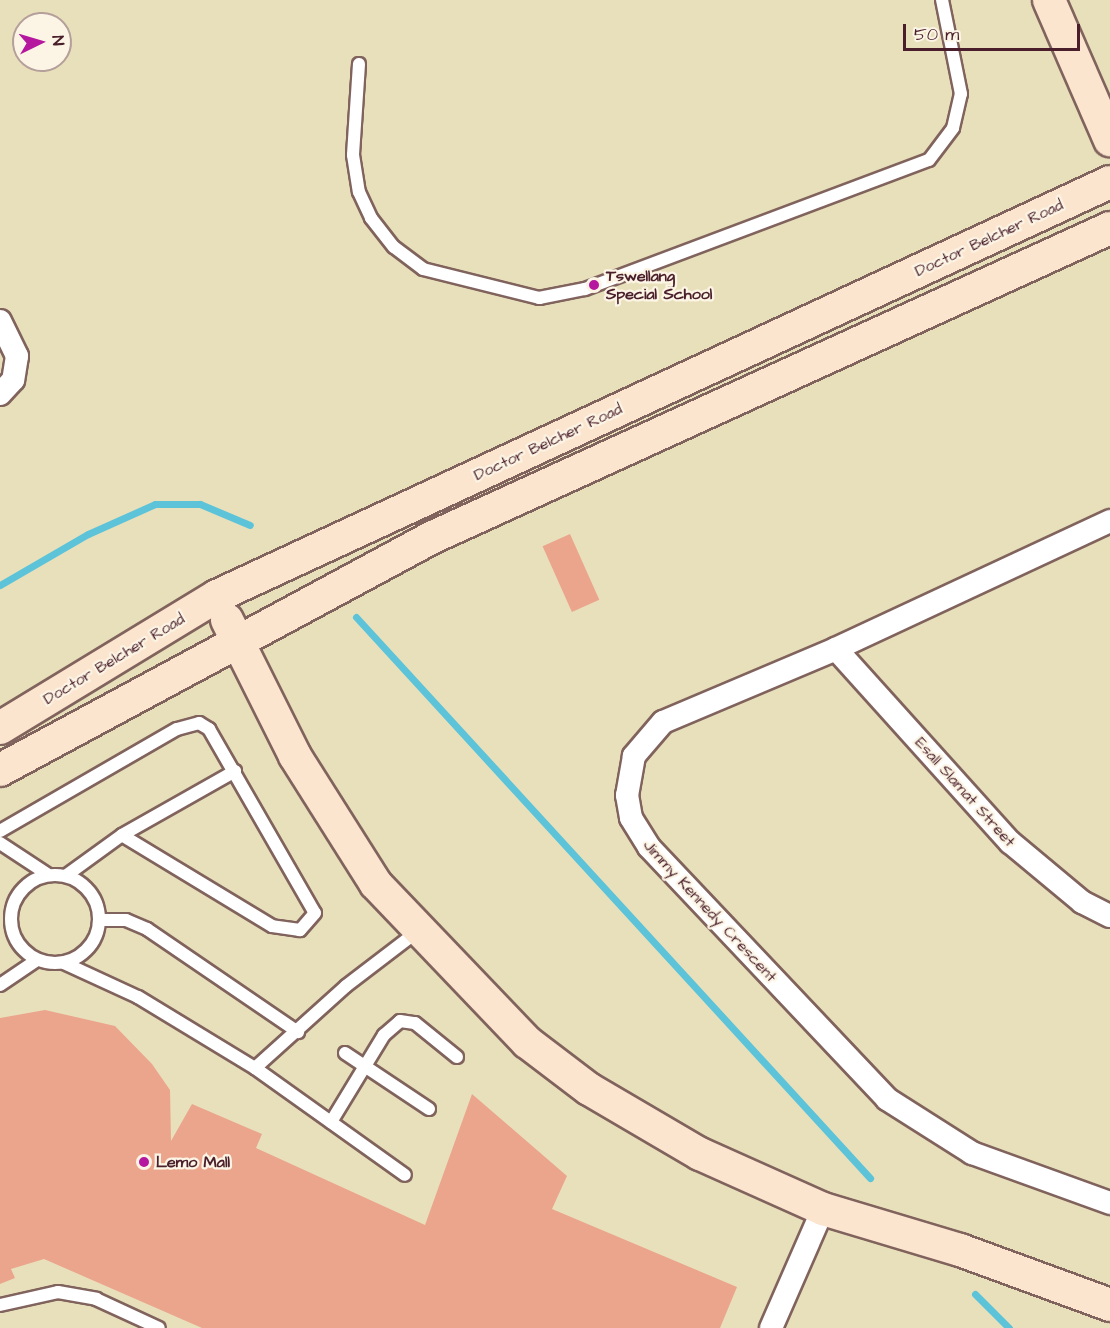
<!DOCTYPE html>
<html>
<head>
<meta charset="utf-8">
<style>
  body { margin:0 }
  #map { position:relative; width:1110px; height:1328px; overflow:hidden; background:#e8e0bb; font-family:"Architects Daughter",sans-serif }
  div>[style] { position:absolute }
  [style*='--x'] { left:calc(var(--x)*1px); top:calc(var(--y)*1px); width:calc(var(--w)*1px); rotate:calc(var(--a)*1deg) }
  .stream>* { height:7px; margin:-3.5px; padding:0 3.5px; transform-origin:3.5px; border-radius:3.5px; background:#5cc3d9 }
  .building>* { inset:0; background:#eba58d; transform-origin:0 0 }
  .roads { filter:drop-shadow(2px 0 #81635d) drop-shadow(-2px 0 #81635d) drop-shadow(0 2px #81635d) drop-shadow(0 -2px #81635d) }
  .lane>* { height:12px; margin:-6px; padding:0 6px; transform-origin:6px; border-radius:6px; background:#fff }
  .lane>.ring { margin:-6px; padding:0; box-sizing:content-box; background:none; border:12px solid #fff; border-radius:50% }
  .street>* { height:22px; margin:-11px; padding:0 11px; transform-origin:11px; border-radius:11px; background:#fff }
  .secondary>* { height:32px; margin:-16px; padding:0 16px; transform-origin:16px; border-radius:16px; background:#fbe5cf }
  .dots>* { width:16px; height:16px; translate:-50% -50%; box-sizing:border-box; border:3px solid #fcf5e5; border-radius:50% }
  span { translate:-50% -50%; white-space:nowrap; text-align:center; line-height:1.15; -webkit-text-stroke:4.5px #fcf5e5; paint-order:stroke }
  .street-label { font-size:16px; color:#4a1f2b }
  .poi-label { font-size:16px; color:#4a1f2b; font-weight:700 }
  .left { translate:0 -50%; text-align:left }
  .north { position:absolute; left:12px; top:12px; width:60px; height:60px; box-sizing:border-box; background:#fcf5e5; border:2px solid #b59f9b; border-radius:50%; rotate:85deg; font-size:16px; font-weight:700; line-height:24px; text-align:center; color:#4a1f2b }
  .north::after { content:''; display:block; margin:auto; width:21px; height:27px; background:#b5179e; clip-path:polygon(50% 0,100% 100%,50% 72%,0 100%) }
  .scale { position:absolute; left:903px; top:24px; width:177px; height:27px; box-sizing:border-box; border:3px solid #4a1f2b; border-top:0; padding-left:8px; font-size:18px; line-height:21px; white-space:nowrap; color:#4a1f2b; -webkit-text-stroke:4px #fcf5e5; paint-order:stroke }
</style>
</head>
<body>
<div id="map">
  <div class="stream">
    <div style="--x:0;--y:585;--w:102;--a:-30.1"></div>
    <div style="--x:88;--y:534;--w:73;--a:-24.1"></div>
    <div style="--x:155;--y:504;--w:45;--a:0"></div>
    <div style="--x:200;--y:504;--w:54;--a:22.8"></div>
    <div style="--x:356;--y:617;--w:761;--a:47.5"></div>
    <div style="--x:975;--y:1294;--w:48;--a:45"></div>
  </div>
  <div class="building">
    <div style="left:570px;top:534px;width:72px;height:30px;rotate:66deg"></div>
    <div style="clip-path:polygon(45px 1010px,115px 1026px,152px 1064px,170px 1090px,171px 1141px,192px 1104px,262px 1134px,256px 1148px,425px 1225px,472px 1094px,567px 1176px,552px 1209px,737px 1287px,720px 1328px,202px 1328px,44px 1259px,11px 1269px,15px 1278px,0 1284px,0 1018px)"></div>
  </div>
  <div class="roads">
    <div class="lane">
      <div style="--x:359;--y:64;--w:91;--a:93.8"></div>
      <div style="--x:353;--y:155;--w:37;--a:81"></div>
      <div style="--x:359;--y:192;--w:29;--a:65"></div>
      <div style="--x:371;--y:218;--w:37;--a:52"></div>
      <div style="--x:394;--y:247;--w:36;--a:37"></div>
      <div style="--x:423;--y:269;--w:120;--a:14"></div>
      <div style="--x:539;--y:298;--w:47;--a:-11.1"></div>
      <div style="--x:585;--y:289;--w:367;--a:-20.6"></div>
      <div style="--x:929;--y:160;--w:40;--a:-53"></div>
      <div style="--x:953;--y:128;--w:35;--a:-77"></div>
      <div style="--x:961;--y:94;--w:96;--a:-101.4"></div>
      <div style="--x:0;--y:831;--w:204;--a:-30"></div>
      <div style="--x:177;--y:729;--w:23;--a:-15"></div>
      <div style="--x:199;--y:723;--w:12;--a:31"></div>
      <div style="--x:209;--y:729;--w:212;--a:60.1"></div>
      <div style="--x:315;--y:913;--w:23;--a:131"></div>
      <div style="--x:300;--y:930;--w:28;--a:-172"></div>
      <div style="--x:272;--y:926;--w:175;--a:-148.8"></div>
      <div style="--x:122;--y:835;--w:68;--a:144"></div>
      <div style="--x:122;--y:835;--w:130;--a:-29.5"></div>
      <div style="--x:0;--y:843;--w:56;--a:33.4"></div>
      <div class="ring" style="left:11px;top:875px;width:76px;height:76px"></div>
      <div style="--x:99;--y:920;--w:27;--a:0"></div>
      <div style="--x:126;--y:920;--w:23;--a:23"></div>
      <div style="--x:147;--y:929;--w:183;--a:34.3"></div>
      <div style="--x:64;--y:963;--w:81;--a:24.7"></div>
      <div style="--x:138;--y:997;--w:137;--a:31.3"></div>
      <div style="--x:255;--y:1068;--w:122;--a:-42"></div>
      <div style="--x:346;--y:986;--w:91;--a:-37.4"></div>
      <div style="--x:0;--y:985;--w:45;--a:-34"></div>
      <div style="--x:345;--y:1053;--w:101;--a:33.7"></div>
      <div style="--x:255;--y:1068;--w:184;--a:35.5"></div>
      <div style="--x:331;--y:1122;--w:102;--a:-58.7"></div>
      <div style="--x:384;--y:1035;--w:21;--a:-41"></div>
      <div style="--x:400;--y:1021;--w:15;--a:8"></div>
      <div style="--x:415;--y:1023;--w:54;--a:39"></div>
      <div style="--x:0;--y:1305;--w:59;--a:-12.6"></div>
      <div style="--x:58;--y:1292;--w:39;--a:10"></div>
      <div style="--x:96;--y:1299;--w:69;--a:24.7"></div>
    </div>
    <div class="street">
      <div style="--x:0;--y:321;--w:39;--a:64"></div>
      <div style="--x:17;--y:356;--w:24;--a:99"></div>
      <div style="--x:13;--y:380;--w:19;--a:133"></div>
      <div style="--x:1110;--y:521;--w:302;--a:155"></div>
      <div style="--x:836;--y:649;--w:188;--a:157.1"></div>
      <div style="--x:663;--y:722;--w:45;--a:130.5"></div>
      <div style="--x:634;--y:756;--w:40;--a:100"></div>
      <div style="--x:627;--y:795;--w:23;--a:80"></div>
      <div style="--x:631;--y:818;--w:34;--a:58"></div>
      <div style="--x:649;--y:847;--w:347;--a:46.6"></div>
      <div style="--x:887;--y:1099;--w:101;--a:32.4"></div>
      <div style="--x:972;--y:1153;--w:147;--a:19.9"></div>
      <div style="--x:836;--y:649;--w:260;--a:48"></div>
      <div style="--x:1010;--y:842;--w:94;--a:39.8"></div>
      <div style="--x:1082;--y:902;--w:31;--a:27"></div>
      <div style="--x:771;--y:1328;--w:130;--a:-66.4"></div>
    </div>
    <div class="secondary">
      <div style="--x:1049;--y:0;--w:153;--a:66.5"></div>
      <div style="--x:227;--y:620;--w:152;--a:63.4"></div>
      <div style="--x:295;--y:756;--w:151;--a:57.7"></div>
      <div style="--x:376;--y:884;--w:219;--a:46.3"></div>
      <div style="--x:527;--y:1042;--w:78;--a:37.2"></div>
      <div style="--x:589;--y:1089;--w:129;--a:30.4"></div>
      <div style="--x:700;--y:1154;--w:135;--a:24.1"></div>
      <div style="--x:823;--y:1209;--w:143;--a:16.7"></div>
      <div style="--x:960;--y:1250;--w:160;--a:20.1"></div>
      <div style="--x:0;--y:728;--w:254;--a:-31.3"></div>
      <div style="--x:217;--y:596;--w:984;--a:-24.87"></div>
      <div style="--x:0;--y:770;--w:492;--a:-28.3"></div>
      <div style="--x:433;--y:537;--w:744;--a:-24.53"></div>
    </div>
  </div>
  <div class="dots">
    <div style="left:594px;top:285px;background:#b5179e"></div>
    <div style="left:144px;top:1162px;background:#b5179e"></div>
  </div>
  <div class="street-label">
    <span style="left:989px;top:238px;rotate:-25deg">Doctor Belcher Road</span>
    <span style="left:548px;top:442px;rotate:-25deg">Doctor Belcher Road</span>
    <span style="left:114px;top:659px;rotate:-31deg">Doctor Belcher Road</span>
    <span style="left:965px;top:792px;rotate:48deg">Esall Slamat Street</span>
    <span style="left:710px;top:911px;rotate:47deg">Jimmy Kennedy Crescent</span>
  </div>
  <div class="poi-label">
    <span class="left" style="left:606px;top:285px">Tswellang<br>Special School</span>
    <span class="left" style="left:156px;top:1162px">Lemo Mall</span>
  </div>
  <div class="north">N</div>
  <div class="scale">50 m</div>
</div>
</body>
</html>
